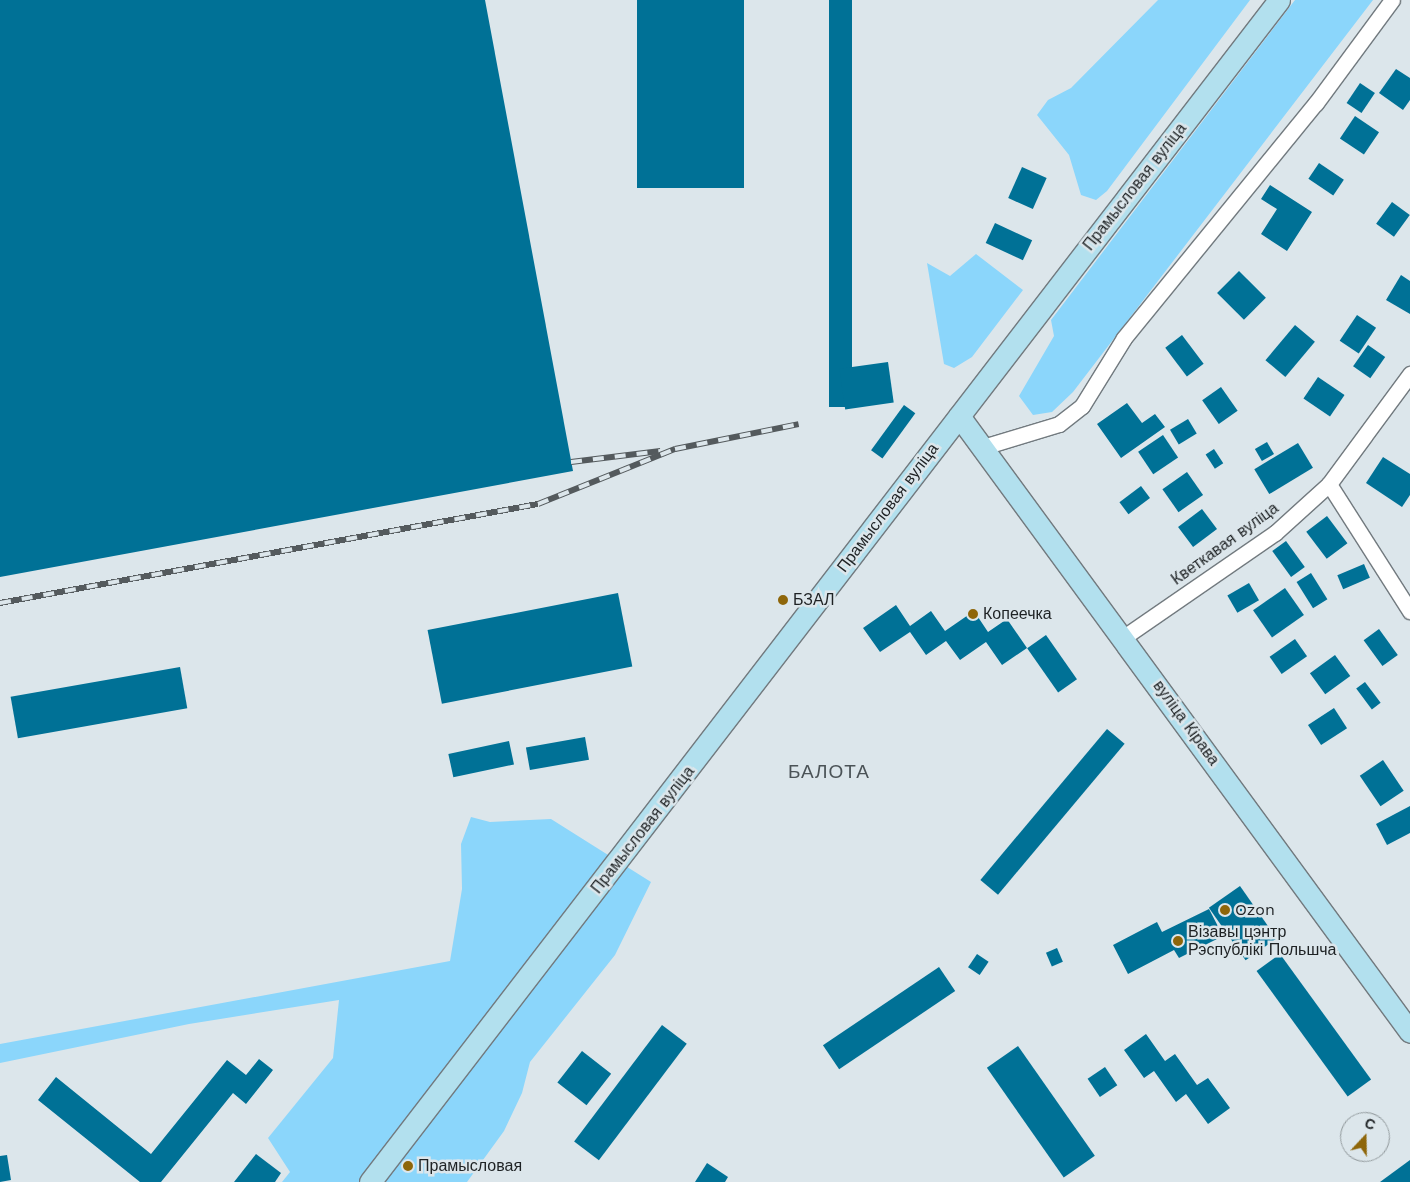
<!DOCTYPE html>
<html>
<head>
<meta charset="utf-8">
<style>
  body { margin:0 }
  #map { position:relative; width:1410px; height:1182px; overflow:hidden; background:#dce6eb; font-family:"Work Sans",sans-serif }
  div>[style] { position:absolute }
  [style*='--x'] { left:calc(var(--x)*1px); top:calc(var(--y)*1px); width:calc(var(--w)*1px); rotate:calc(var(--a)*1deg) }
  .green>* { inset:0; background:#8bd6fb }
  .building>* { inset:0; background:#007196; transform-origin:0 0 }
  .roads { filter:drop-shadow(1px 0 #727a7f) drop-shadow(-1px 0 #727a7f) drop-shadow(0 1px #727a7f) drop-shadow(0 -1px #727a7f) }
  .street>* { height:15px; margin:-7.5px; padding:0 7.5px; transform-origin:7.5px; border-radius:7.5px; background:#fff }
  .secondary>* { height:21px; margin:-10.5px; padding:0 10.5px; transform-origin:10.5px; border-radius:10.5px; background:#b2e0ee }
  .rail>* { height:5.5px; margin-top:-2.75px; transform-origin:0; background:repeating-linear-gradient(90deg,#dce6eb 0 11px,#545a5d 0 22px); box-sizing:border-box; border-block:1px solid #545a5d }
  .dots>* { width:14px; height:14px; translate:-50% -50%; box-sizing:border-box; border:2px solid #dce6eb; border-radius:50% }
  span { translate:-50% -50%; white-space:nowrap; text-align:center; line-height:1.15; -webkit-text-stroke:5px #dce6eb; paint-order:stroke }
  .street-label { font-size:16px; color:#1e2224 }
  .poi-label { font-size:16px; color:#1e2224 }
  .left { translate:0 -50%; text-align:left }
  .quarter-label { font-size:19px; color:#4b5357; letter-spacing:1px }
  .north { position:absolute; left:1340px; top:1112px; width:50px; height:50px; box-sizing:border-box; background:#dce6eb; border:1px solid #90989b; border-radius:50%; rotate:21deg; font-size:14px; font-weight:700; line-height:20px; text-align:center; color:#1e2224 }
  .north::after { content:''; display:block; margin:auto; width:18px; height:22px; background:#8e660a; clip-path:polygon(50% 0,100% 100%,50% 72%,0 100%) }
</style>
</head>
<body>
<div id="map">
  <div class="green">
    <div style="clip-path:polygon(1158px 0,1250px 0,1107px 191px,1096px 200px,1081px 195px,1069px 155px,1037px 115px,1048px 100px,1071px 88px)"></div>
    <div style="clip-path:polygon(1295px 0,1373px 0,1073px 392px,1052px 412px,1033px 415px,1019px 396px,1054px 336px,1051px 320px)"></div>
    <div style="clip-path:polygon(976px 254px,1023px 290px,972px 357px,954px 368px,944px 364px,927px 263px,950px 276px)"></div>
    <div style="clip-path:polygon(471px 817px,490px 822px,551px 819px,651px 882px,615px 955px,530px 1062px,522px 1093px,504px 1131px,467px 1182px,282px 1182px,290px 1172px,268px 1138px,333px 1058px,339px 1000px,189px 1024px,0 1063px,0 1044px,450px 961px,462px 889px,461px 844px)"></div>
  </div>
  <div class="building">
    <div style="clip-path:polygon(0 0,485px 0,573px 471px,0 577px)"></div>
    <div style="left:637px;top:0;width:107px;height:188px"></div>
    <div style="left:829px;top:0;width:23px;height:407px"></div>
    <div style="clip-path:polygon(1396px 69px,1410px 78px,1410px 100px,1403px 110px,1379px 93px)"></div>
    <div style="left:1360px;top:83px;width:18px;height:24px;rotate:34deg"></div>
    <div style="left:1355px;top:116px;width:29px;height:27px;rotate:34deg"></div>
    <div style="left:1319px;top:163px;width:30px;height:19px;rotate:34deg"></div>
    <div style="left:1022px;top:167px;width:27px;height:34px;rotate:24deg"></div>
    <div style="clip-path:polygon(1270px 185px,1312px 212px,1287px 251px,1261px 234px,1277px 209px,1261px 199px)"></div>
    <div style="left:1392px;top:202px;width:22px;height:27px;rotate:36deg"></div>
    <div style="left:995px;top:223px;width:41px;height:22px;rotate:25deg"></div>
    <div style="left:1239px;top:271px;width:38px;height:31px;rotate:45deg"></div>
    <div style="clip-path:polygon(1401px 275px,1410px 281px,1410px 314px,1386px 300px)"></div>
    <div style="left:1357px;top:315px;width:23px;height:31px;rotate:34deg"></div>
    <div style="left:1295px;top:325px;width:26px;height:46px;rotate:40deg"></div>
    <div style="left:1182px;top:335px;width:36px;height:21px;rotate:53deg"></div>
    <div style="left:1368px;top:345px;width:21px;height:26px;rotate:35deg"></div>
    <div style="left:888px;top:362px;width:41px;height:49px;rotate:82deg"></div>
    <div style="left:1318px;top:377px;width:32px;height:26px;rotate:34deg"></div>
    <div style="left:1221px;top:387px;width:29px;height:23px;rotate:55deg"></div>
    <div style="clip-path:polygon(1127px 403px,1142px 423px,1155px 414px,1165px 427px,1121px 458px,1097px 424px)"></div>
    <div style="left:904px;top:405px;width:14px;height:56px;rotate:36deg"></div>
    <div style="left:1188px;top:419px;width:17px;height:21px;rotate:59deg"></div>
    <div style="left:1163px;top:435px;width:27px;height:30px;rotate:56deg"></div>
    <div style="left:1267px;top:442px;width:14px;height:14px;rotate:60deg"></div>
    <div style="left:1298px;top:443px;width:29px;height:51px;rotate:59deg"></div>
    <div style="left:1214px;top:449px;width:17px;height:10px;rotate:57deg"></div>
    <div style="clip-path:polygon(1383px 457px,1410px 474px,1410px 495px,1402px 507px,1366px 483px)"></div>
    <div style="left:1187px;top:472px;width:28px;height:30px;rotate:55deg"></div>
    <div style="left:1141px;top:486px;width:15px;height:27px;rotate:53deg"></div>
    <div style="left:1202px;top:509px;width:25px;height:30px;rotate:53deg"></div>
    <div style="left:1327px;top:516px;width:34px;height:26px;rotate:53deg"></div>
    <div style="left:1286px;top:541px;width:32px;height:17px;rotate:54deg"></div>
    <div style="left:1364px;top:564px;width:15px;height:29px;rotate:67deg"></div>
    <div style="left:1311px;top:573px;width:31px;height:17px;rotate:58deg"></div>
    <div style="left:1249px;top:583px;width:20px;height:25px;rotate:60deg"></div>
    <div style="left:1285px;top:588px;width:33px;height:39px;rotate:55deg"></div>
    <div style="left:618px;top:593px;width:75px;height:194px;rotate:79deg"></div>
    <div style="clip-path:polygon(896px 605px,910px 626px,931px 611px,945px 631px,974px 611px,988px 632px,1007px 619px,1027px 648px,1002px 665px,986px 642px,960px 660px,946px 641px,926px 655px,910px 632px,880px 652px,863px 628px)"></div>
    <div style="left:1379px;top:629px;width:32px;height:19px;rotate:54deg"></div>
    <div style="left:1046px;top:635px;width:54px;height:23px;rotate:55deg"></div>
    <div style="left:1295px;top:639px;width:21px;height:31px;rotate:55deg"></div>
    <div style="left:1335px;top:655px;width:26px;height:31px;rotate:54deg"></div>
    <div style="left:180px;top:667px;width:42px;height:172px;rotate:80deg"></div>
    <div style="left:1365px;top:682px;width:26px;height:11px;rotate:53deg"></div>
    <div style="left:1334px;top:708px;width:24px;height:31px;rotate:57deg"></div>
    <div style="left:1107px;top:729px;width:23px;height:197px;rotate:40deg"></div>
    <div style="left:585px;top:737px;width:23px;height:60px;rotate:80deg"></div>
    <div style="left:509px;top:741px;width:24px;height:62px;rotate:78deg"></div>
    <div style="left:1383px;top:760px;width:37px;height:28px;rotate:56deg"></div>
    <div style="clip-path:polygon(1410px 806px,1410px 833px,1387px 845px,1376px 824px)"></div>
    <div style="left:1240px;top:886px;width:64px;height:38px;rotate:55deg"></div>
    <div style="clip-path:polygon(1209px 909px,1223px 936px,1179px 958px,1174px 950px,1128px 974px,1113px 945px,1157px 922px,1162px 932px)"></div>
    <div style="left:1057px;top:948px;width:15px;height:12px;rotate:67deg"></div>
    <div style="left:977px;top:954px;width:14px;height:16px;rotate:34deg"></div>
    <div style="left:1280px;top:954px;width:155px;height:29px;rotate:54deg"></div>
    <div style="left:939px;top:967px;width:29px;height:140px;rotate:56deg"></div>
    <div style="left:662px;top:1025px;width:31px;height:146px;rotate:37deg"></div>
    <div style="clip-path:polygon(1146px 1034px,1165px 1061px,1175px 1054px,1197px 1085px,1208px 1078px,1230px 1108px,1208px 1124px,1186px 1094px,1176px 1102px,1154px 1071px,1144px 1078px,1124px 1050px)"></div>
    <div style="left:1018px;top:1046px;width:134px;height:38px;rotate:55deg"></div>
    <div style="left:582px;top:1051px;width:37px;height:40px;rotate:38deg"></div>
    <div style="clip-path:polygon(259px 1059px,273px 1070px,246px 1104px,233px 1093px,161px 1182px,140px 1182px,38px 1100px,56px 1077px,151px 1154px,227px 1060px,246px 1075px)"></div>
    <div style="left:1105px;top:1067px;width:22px;height:21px;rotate:56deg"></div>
    <div style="clip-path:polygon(256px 1154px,281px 1173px,275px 1182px,234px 1182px)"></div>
    <div style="clip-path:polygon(7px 1155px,11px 1180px,0 1182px,0 1156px)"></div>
    <div style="clip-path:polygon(1410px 1160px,1410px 1182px,1380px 1182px)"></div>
    <div style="clip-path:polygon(707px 1163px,728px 1177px,725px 1182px,695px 1182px)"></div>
  </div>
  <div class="roads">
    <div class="street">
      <div style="--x:983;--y:447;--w:79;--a:-16.8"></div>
      <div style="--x:1059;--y:424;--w:29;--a:-38"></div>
      <div style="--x:1082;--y:406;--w:80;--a:-58.3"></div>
      <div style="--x:1124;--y:338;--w:303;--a:-50.8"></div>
      <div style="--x:1316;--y:103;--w:128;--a:-53.6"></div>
      <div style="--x:1329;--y:484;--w:151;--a:57.5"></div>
      <div style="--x:1124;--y:637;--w:183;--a:-34.6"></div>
      <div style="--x:1275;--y:533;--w:73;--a:-42.2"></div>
      <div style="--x:1329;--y:484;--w:137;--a:-53.6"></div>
    </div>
    <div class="secondary">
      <div style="--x:959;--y:416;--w:763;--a:53.79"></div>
      <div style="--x:370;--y:1182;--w:1491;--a:-52.44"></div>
    </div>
  </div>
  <div class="rail">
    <div style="--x:571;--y:462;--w:90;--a:-7"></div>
    <div style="--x:0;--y:603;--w:547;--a:-10.43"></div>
    <div style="--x:538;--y:504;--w:148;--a:-21.9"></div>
    <div style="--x:675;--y:449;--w:126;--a:-11.4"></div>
  </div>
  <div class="dots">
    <div style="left:783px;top:600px;background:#8e660a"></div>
    <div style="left:973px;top:614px;background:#8e660a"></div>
    <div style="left:1225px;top:910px;background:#8e660a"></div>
    <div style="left:1178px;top:941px;background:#8e660a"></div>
    <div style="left:408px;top:1166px;background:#8e660a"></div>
  </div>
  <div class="street-label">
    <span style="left:1135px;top:187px;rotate:-52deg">Прамысловая вуліца</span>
    <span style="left:888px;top:508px;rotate:-53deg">Прамысловая вуліца</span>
    <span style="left:1225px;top:544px;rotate:-36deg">Кветкавая вуліца</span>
    <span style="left:1186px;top:723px;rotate:54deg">вуліца Кірава</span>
    <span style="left:643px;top:830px;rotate:-52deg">Прамысловая вуліца</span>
  </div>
  <div class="poi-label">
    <span class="left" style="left:793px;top:600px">БЗАЛ</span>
    <span class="left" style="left:983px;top:614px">Копеечка</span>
    <span class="left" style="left:1235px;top:910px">Ozon</span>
    <span class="left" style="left:1188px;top:941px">Візавы цэнтр<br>Рэспублікі Польшча</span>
    <span class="left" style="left:418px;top:1166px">Прамысловая</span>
  </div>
  <div class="quarter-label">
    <span style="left:829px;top:772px">БАЛОТА</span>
  </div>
  <div class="north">С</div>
</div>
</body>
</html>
